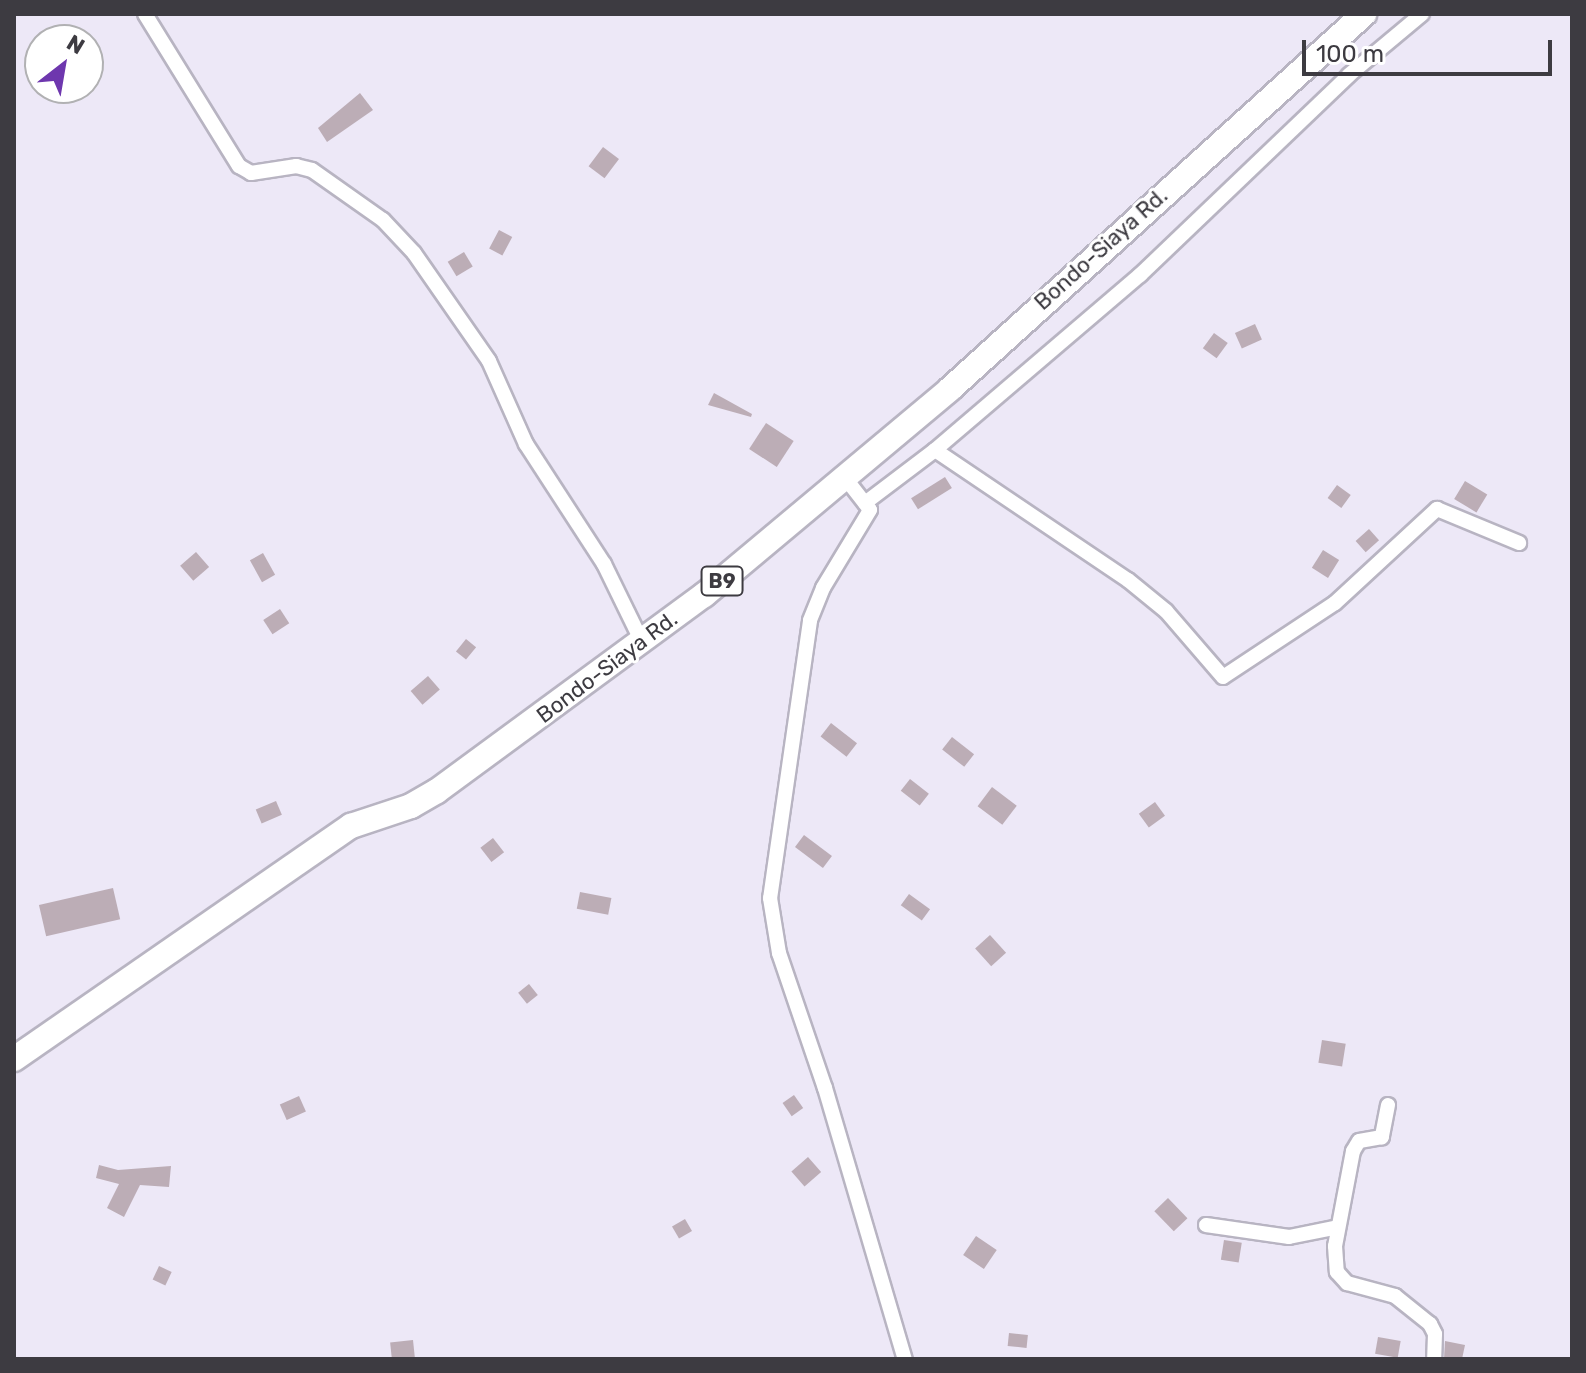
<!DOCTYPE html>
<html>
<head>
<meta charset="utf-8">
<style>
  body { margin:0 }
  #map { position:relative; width:1586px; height:1373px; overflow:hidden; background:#ede8f7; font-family:Rubik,sans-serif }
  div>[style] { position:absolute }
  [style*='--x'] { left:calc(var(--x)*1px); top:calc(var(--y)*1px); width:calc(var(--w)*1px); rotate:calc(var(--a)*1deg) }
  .building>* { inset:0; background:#bcadb6; transform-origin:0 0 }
  .roads { filter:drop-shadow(2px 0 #b8b4c2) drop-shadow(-2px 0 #b8b4c2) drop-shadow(0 2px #b8b4c2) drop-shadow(0 -2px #b8b4c2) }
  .minor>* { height:14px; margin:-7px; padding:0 7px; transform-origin:7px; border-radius:7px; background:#fff }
  .trunk>* { height:24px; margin:-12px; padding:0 12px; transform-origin:12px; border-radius:12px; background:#fff }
  span { translate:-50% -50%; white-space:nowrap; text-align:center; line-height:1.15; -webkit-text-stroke:6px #fff; paint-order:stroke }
  .shield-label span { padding:2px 6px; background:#fff; border:2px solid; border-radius:6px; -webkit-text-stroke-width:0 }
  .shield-label { font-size:20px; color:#3d3b41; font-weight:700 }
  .street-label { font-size:22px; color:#3d3b41 }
  .frame { position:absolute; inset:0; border:16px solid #3d3b41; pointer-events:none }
  .north { position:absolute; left:24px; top:24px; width:80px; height:80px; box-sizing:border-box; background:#fff; border:2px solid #b1b1b3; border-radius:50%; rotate:31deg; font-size:22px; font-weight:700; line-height:32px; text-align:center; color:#3d3b41 }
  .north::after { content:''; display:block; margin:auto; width:28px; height:36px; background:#6e37ae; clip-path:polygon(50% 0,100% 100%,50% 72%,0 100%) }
  .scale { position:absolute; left:1302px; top:40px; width:250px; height:36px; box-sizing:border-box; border:4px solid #3d3b41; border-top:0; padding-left:10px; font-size:24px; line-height:28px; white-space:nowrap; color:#3d3b41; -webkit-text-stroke:6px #fff; paint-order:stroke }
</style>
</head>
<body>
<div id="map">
  <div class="building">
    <div style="clip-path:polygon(360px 93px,373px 110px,327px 142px,318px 128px)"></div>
    <div style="left:603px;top:147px;width:20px;height:24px;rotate:37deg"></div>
    <div style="left:499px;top:230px;width:15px;height:21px;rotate:28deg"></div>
    <div style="left:464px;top:252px;width:17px;height:19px;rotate:59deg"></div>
    <div style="left:1255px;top:324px;width:17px;height:22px;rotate:66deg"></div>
    <div style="left:1214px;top:333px;width:17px;height:19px;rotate:36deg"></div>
    <div style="clip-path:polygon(714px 393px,752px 414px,751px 417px,708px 405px)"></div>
    <div style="left:766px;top:423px;width:33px;height:31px;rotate:33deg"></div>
    <div style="left:945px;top:477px;width:13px;height:40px;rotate:58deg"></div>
    <div style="left:1465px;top:481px;width:26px;height:21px;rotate:31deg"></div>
    <div style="left:1337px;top:485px;width:17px;height:16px;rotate:36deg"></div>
    <div style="left:1369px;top:529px;width:15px;height:18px;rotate:48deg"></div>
    <div style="left:1323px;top:550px;width:19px;height:21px;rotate:32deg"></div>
    <div style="left:196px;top:552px;width:20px;height:21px;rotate:49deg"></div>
    <div style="left:263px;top:553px;width:25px;height:15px;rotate:61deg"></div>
    <div style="left:280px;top:609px;width:17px;height:20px;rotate:57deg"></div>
    <div style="left:466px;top:639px;width:13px;height:16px;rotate:39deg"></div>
    <div style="left:428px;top:676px;width:18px;height:23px;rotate:49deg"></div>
    <div style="left:831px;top:723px;width:33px;height:17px;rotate:38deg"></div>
    <div style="left:952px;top:737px;width:28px;height:16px;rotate:38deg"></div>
    <div style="left:910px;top:779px;width:24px;height:15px;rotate:38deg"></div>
    <div style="left:992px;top:787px;width:31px;height:24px;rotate:37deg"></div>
    <div style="left:276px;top:801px;width:15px;height:22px;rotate:67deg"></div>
    <div style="left:1155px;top:802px;width:17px;height:20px;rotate:54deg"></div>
    <div style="left:804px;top:835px;width:35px;height:15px;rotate:37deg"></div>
    <div style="left:493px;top:838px;width:18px;height:16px;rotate:52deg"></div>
    <div style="left:113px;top:888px;width:32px;height:76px;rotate:77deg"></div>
    <div style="left:580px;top:892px;width:32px;height:17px;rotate:11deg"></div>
    <div style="left:909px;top:894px;width:26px;height:14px;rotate:36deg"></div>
    <div style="left:990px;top:935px;width:24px;height:20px;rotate:48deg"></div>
    <div style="left:529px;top:984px;width:14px;height:14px;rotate:51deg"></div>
    <div style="left:1322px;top:1040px;width:24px;height:23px;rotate:9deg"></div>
    <div style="left:794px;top:1095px;width:16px;height:14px;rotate:55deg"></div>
    <div style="left:299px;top:1096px;width:17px;height:21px;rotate:66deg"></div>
    <div style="left:808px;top:1157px;width:20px;height:22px;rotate:49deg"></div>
    <div style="clip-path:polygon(99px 1165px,118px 1170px,171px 1166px,169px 1187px,140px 1185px,124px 1217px,107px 1208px,119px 1184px,96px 1178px)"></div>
    <div style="left:1168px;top:1198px;width:28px;height:19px;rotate:46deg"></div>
    <div style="left:685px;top:1219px;width:14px;height:15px;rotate:60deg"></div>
    <div style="left:976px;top:1236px;width:25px;height:23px;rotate:34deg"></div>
    <div style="left:1224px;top:1240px;width:18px;height:20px;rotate:9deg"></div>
    <div style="left:159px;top:1266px;width:14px;height:15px;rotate:25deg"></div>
    <div style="left:1009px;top:1333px;width:19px;height:13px;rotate:6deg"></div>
    <div style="left:1378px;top:1337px;width:23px;height:17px;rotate:10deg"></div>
    <div style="left:413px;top:1340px;width:18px;height:23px;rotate:84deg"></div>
    <div style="clip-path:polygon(1445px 1341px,1465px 1345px,1462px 1359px,1444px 1359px)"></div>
  </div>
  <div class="roads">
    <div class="minor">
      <div style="--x:145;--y:14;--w:179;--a:58.3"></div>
      <div style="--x:239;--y:166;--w:14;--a:30"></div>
      <div style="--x:251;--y:173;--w:46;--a:-8.8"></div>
      <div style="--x:296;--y:166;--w:16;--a:14"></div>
      <div style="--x:312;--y:170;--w:87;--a:35.2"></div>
      <div style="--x:383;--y:220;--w:45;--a:46.8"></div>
      <div style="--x:414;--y:253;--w:131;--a:55.2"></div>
      <div style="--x:489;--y:361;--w:91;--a:66"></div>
      <div style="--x:526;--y:444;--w:143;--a:57"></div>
      <div style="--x:604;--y:564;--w:85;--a:64"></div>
      <div style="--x:935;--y:450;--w:270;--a:-40.5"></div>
      <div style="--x:1140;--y:275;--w:289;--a:-43.7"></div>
      <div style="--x:1349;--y:75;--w:95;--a:-39.9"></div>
      <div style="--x:846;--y:479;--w:39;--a:52"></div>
      <div style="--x:870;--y:510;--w:91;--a:121.1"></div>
      <div style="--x:823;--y:588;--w:35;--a:112"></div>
      <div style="--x:810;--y:621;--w:280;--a:98.2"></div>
      <div style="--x:770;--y:898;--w:56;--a:80.7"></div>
      <div style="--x:779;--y:953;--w:143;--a:71.2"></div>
      <div style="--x:825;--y:1088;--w:283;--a:73.6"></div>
      <div style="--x:865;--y:503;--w:88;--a:-37.1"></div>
      <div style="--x:935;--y:450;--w:233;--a:34"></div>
      <div style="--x:1128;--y:580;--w:49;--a:39.2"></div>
      <div style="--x:1166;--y:611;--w:87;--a:49.2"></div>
      <div style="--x:1223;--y:677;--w:134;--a:-33.5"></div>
      <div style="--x:1335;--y:603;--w:139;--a:-42.7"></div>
      <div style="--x:1437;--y:509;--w:89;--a:22.5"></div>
      <div style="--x:1388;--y:1105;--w:33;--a:101"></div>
      <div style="--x:1382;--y:1137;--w:23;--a:170"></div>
      <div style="--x:1359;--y:1141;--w:12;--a:121"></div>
      <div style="--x:1353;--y:1151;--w:97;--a:100.7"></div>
      <div style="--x:1335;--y:1246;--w:26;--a:86"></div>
      <div style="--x:1337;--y:1272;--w:15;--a:48"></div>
      <div style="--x:1347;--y:1283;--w:50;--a:15.2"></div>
      <div style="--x:1395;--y:1296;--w:45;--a:38.7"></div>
      <div style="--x:1430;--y:1324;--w:11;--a:63"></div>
      <div style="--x:1435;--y:1334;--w:25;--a:92"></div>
      <div style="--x:1206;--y:1225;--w:84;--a:8.2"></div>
      <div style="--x:1289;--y:1237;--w:50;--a:-11.5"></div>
    </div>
    <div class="trunk">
      <div style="--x:14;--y:1059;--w:410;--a:-34.7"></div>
      <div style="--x:351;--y:826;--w:63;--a:-18.4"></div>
      <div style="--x:411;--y:806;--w:30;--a:-30"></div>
      <div style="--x:437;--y:791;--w:331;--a:-36.3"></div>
      <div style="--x:704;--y:595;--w:321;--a:-39.9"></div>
      <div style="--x:950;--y:389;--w:559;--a:-42.17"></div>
    </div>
  </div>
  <div class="shield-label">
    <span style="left:722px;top:581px">B9</span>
  </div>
  <div class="street-label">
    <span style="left:1101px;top:249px;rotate:-42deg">Bondo-Siaya Rd.</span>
    <span style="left:607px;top:667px;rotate:-37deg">Bondo-Siaya Rd.</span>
  </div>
  <div class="frame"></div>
  <div class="north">N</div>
  <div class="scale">100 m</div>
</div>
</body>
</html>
